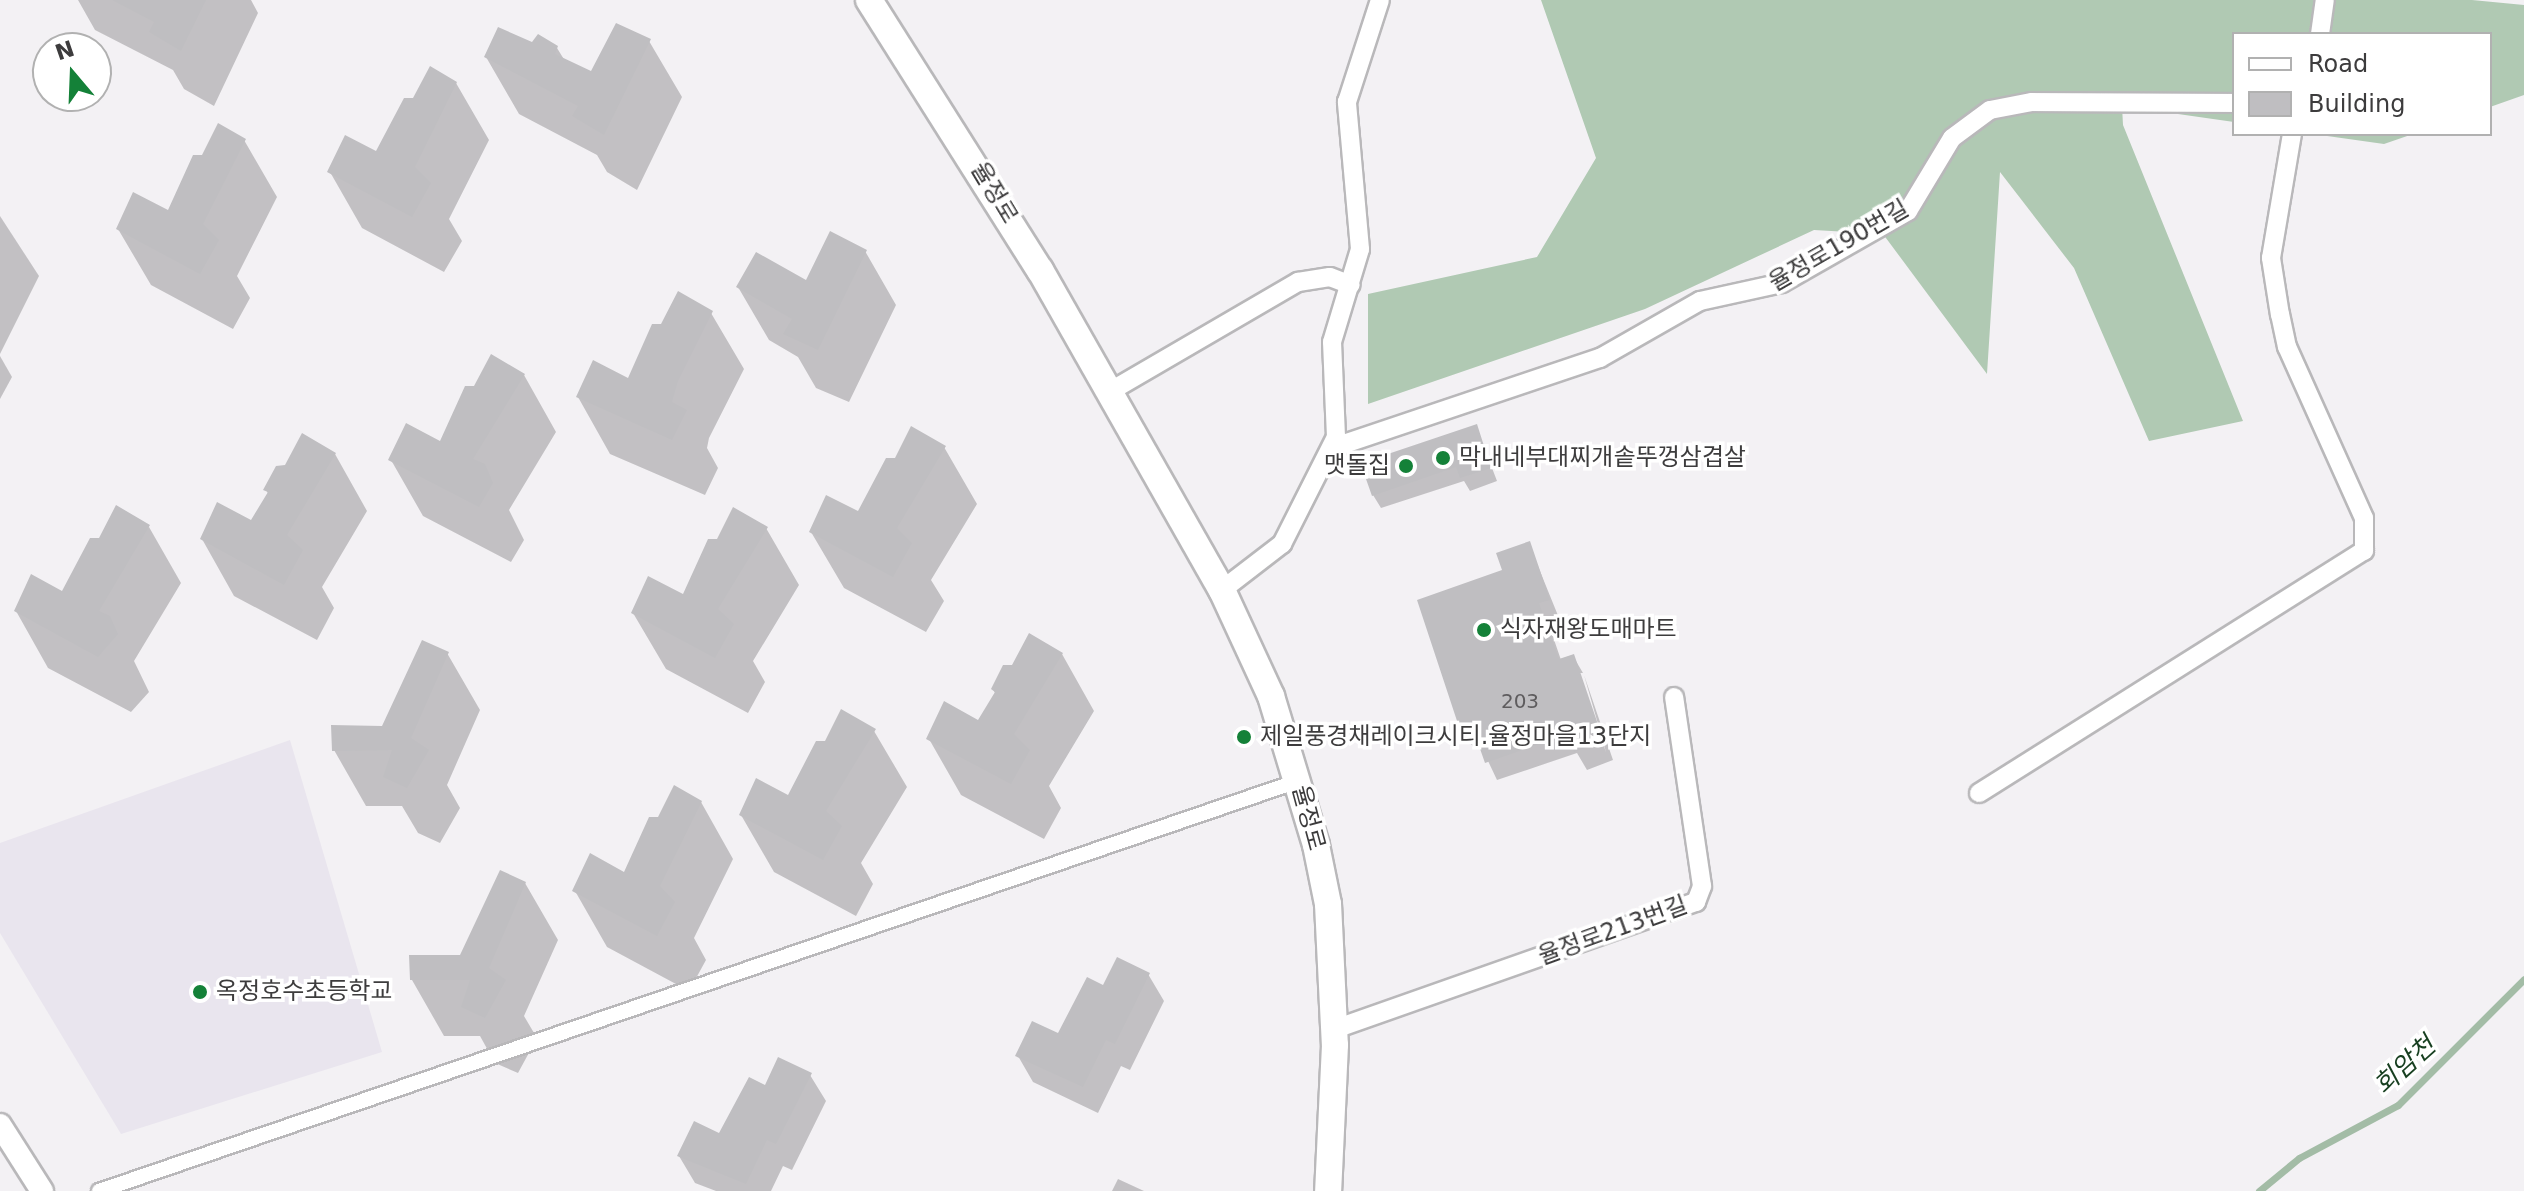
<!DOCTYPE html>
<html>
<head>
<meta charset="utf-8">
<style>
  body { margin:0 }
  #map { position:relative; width:2524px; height:1191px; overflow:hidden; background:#f3f1f4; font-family:"DejaVu Sans","Noto Sans KR",sans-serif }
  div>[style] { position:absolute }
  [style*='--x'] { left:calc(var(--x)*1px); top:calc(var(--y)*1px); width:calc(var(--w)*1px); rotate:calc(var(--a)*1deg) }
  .built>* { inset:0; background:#e9e5ee }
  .forest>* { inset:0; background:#b0c9b3 }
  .shadow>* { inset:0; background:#0003 }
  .stream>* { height:7px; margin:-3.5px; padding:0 3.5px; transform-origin:3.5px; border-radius:3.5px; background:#a3bca6 }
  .building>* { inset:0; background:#bfbec1 }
  .roads { filter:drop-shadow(2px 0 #b9b8ba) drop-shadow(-2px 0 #b9b8ba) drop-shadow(0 2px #b9b8ba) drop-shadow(0 -2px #b9b8ba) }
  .pedestrian>* { height:14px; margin:-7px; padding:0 7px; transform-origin:7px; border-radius:7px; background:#fff }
  .minor>* { height:18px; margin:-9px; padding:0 9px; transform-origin:9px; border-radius:9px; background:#fff }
  .tertiary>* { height:22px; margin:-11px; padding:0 11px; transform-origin:11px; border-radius:11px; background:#fff }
  .secondary>* { height:26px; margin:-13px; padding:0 13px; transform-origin:13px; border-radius:13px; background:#fff }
  .dots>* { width:22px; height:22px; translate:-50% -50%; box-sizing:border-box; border:4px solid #fff; border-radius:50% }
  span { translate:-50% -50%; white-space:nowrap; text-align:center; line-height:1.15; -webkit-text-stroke:7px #fff; paint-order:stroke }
  .number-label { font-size:20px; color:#5e5c5e }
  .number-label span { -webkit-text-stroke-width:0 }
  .street-label { font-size:24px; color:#3d3c3d }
  .poi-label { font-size:24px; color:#3d3c3d }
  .left { translate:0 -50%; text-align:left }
  .right { translate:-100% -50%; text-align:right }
  .water-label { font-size:26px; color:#173f20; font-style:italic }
  .legend { position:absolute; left:2232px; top:32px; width:260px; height:104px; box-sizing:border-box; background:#fff; border:2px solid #b1b1b1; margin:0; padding:10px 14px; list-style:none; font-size:24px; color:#3d3c3d }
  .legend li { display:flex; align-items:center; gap:16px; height:40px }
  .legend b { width:40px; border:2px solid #b1b1b1 }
  .north { position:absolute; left:32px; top:32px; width:80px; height:80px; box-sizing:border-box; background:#fff; border:2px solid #b1b1b1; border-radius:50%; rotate:341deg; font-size:22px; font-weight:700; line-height:32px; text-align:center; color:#3d3c3d }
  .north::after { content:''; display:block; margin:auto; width:28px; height:36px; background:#148138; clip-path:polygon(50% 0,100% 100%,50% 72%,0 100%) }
</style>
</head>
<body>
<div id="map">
  <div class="built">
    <div style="clip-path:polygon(290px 740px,382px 1052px,121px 1134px,0 933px,0 843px)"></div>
  </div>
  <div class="forest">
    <div style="clip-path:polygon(1541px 0,2472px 0,2524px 5px,2524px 95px,2490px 107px,2490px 34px,2234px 34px,2234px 122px,2122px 106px,2123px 125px,2243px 421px,2149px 441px,2074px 268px,2000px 172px,1987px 374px,1883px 234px,1814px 230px,1645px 309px,1368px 404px,1368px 294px,1537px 257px,1596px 158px)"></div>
    <div style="clip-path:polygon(2313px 134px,2413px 134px,2384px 144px)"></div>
  </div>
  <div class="shadow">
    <div style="clip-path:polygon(78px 0,251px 0,258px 13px,214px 106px,184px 89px,173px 70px,95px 30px)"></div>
    <div style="clip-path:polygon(649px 41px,682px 97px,637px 190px,607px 172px,597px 155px,519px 114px,486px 57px,533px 44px,557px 48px,565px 61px,592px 74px)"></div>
    <div style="clip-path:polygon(456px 83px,489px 140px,449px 219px,462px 241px,444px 272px,362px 228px,330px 172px,377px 154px,414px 100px)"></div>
    <div style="clip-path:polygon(244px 140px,277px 197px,237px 276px,250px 298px,233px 329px,151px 285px,118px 229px,169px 213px,203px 157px)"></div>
    <div style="clip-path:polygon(0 216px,39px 276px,0 354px)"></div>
    <div style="clip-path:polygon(865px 251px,896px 305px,849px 402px,816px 388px,798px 357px,769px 340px,738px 287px,807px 283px)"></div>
    <div style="clip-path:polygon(711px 313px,744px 369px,709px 438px,707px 448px,718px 468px,705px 495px,610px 454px,578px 397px,629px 381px)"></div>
    <div style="clip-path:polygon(0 356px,12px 377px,0 399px)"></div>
    <div style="clip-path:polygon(524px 375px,556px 432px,509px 510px,524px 540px,511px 562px,423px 516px,391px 460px,441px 443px)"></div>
    <div style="clip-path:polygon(1476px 426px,1497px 481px,1470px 491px,1464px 481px,1381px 508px,1373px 495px,1384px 475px)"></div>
    <div style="clip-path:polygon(944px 447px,977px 504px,931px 580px,944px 601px,926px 632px,844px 588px,811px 532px,859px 514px)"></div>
    <div style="clip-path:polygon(335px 454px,367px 511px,322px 587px,334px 608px,317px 640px,234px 596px,202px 539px,252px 523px,269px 495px,266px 490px,287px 467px)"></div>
    <div style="clip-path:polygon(149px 527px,181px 583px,134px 661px,149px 692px,131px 712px,48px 668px,16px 611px,63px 593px,100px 540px)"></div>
    <div style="clip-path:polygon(766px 528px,799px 585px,753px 661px,765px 682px,748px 713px,666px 669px,633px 613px,684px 597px)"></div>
    <div style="clip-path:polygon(1529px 544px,1559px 618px,1548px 622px,1561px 660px,1573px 656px,1583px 673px,1578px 673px,1606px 752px,1584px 675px,1613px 760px,1587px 770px,1577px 753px,1497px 780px,1480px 744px,1473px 747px,1462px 729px,1504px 571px)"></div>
    <div style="clip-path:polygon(447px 653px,480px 710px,447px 785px,460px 808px,440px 843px,418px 833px,402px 806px,366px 806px,334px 750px,383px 728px)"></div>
    <div style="clip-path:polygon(1062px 654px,1094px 711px,1049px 786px,1061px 808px,1044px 839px,961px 795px,929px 739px,979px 722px,996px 695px,993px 689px)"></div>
    <div style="clip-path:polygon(874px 731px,907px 787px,861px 863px,873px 884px,856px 916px,774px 872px,741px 815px,789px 797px)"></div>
    <div style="clip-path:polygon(701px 802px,733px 859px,694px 938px,706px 960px,689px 991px,607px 947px,575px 891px,625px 875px,659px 819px)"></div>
    <div style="clip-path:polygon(525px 883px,558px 940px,524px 1016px,537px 1038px,518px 1073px,495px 1063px,480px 1036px,444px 1036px,412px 980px,461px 957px)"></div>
    <div style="clip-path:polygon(1148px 974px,1164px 1001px,1130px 1070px,1121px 1066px,1098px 1113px,1033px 1082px,1018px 1056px,1059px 1036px,1104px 988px)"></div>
    <div style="clip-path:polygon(810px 1075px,826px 1101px,792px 1170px,783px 1166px,771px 1191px,716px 1191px,695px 1183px,679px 1156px,720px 1136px,766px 1088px)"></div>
    <div style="clip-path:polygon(1118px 1179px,1144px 1191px,1112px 1191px)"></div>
  </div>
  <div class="stream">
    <div style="--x:2259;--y:1191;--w:52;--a:-39.5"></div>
    <div style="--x:2299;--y:1158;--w:112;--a:-28.2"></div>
    <div style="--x:2398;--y:1105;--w:178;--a:-45"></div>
  </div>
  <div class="building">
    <div style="clip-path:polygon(112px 0,206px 0,181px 51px,149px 32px,154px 22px)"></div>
    <div style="clip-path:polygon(616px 23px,651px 39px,604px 135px,572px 116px,578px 106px,484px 57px,498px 27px,532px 42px,538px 34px,558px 46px,555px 54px,591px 71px)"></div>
    <div style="clip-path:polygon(430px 66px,457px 82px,415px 167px,431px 183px,412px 217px,327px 172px,345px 135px,376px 151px,404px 98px,413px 98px)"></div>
    <div style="clip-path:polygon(218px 123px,246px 139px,203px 224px,219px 240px,200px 274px,116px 229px,133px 192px,168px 210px,193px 155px,202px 155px)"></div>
    <div style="clip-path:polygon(830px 231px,867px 250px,818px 350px,783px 334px,792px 319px,736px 287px,756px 252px,806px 280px)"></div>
    <div style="clip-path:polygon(678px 291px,713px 311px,678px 381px,672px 402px,687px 410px,672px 440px,576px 397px,593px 360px,628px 378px,652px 324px,661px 324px)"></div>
    <div style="clip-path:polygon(491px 354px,525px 374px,473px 459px,485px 464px,493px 483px,479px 507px,388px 460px,406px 423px,440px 441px,465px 386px,474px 386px)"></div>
    <div style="clip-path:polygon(1477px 424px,1491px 468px,1460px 478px,1456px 467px,1372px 496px,1366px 479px,1381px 474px,1376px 458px)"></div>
    <div style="clip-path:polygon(911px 426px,946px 446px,897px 528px,912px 543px,893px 577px,809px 532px,826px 495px,858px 511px,886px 458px,895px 458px)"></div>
    <div style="clip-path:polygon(302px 433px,336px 453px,287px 535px,303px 550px,284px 585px,200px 539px,217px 502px,251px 520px,268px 492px,263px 490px,276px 466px,285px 465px)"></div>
    <div style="clip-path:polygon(116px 505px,150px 525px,99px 611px,110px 616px,118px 634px,98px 657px,14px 611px,31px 574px,62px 591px,90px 538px,99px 538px)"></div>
    <div style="clip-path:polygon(733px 507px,768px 527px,718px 609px,734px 624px,715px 658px,631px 613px,648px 576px,683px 594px,708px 539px,717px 539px)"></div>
    <div style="clip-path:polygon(1530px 541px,1550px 600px,1539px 603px,1559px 659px,1574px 654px,1604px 742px,1574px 752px,1568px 734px,1485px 763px,1472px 726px,1460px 730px,1417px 600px,1502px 570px,1496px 553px)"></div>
    <div style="clip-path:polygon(1029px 633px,1063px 653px,1014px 734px,1030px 750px,1011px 784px,926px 739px,944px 701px,978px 720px,995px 692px,991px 689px,1003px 665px,1012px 665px)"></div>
    <div style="clip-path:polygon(422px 640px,449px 652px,411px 738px,429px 750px,407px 788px,383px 777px,392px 750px,332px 751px,331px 725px,382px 726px)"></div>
    <div style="clip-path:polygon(841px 709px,876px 729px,826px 811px,842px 826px,823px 860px,739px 815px,756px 778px,788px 795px,816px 741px,825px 741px)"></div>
    <div style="clip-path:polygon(674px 785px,702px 801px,660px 886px,675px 902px,657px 936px,572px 891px,590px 853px,624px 872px,649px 817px,658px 817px)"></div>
    <div style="clip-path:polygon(500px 870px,526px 882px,489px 968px,506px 980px,485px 1018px,461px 1007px,470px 980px,410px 980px,409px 955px,460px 955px)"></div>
    <div style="clip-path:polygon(1117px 957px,1150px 973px,1115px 1044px,1106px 1040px,1083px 1087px,1015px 1056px,1032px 1021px,1058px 1033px,1087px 977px,1103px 985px)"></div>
    <div style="clip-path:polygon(778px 1057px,812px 1073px,776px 1144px,767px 1140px,746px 1184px,677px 1156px,694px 1121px,719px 1133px,749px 1077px,765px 1085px)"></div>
  </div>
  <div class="roads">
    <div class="pedestrian">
      <div style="--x:99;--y:1191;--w:1267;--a:-18.88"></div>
    </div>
    <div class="minor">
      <div style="--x:2320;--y:34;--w:34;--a:-82"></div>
      <div style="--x:1109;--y:392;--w:219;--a:-30.2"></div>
      <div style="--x:1298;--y:282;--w:32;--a:-9"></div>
      <div style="--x:1330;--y:277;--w:22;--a:21"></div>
      <div style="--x:1332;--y:448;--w:283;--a:-18.6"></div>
      <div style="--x:1600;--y:358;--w:115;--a:-29.7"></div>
      <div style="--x:1700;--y:301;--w:84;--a:-12.4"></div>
      <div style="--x:1782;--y:283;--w:145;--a:-29.7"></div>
      <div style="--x:1908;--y:211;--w:85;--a:-58.9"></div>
      <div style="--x:1952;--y:138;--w:47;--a:-36.4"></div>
      <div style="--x:1990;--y:110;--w:43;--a:-10.8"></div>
      <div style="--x:2032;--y:102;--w:202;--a:0.3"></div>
      <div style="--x:1222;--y:590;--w:76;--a:-37.5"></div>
      <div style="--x:1282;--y:544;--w:120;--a:-63.2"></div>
      <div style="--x:1336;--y:437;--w:95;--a:-92.4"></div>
      <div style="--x:1332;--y:342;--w:97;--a:-73.2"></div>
      <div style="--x:1360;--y:249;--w:148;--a:-95.1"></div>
      <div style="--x:1347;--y:102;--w:107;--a:-72.1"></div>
      <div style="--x:1979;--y:793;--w:455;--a:-32.2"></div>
      <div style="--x:2364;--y:551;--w:33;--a:-90"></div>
      <div style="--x:2364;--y:518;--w:188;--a:-114.2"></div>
      <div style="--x:2287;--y:347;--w:33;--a:-102"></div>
      <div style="--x:2280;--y:315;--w:58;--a:-99"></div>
      <div style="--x:2271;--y:258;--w:126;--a:-80.4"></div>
      <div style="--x:1335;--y:1029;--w:383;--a:-19.4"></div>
      <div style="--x:1696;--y:902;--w:17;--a:-69"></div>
      <div style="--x:1702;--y:886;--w:191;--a:-98.4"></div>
    </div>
    <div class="tertiary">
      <div style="--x:0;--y:1125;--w:78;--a:57.5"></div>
    </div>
    <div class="secondary">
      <div style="--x:869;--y:0;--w:320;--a:57.7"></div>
      <div style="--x:1040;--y:270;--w:368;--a:60.4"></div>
      <div style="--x:1222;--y:590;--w:117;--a:65.2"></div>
      <div style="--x:1271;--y:696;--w:156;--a:73.2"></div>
      <div style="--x:1316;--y:845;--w:60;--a:78.5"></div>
      <div style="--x:1328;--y:904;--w:141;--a:87.2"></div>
      <div style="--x:1335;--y:1045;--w:146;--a:92.7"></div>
    </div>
  </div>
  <div class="dots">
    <div style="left:1443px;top:458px;background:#148138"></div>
    <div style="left:1406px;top:466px;background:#148138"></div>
    <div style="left:1484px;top:630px;background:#148138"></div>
    <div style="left:1244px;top:737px;background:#148138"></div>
    <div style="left:200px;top:992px;background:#148138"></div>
  </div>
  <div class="number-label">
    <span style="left:1520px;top:701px">203</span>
  </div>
  <div class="street-label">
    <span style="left:994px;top:193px;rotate:59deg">율정로</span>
    <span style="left:1839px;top:246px;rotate:-30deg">율정로190번길</span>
    <span style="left:1308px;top:818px;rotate:75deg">율정로</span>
    <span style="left:1613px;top:931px;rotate:-20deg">율정로213번길</span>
  </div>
  <div class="poi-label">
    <span class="left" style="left:1459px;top:458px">막내네부대찌개솥뚜껑삼겹살</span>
    <span class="right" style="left:1390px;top:466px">맷돌집</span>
    <span class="left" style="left:1500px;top:630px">식자재왕도매마트</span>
    <span class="left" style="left:1260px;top:737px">제일풍경채레이크시티.율정마을13단지</span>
    <span class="left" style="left:216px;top:992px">옥정호수초등학교</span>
  </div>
  <div class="water-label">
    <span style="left:2405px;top:1066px;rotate:-42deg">회암천</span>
  </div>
  <ul class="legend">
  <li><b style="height:10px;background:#fff"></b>Road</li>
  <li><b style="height:22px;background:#bfbec1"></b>Building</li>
  </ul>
  <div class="north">N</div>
</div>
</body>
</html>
